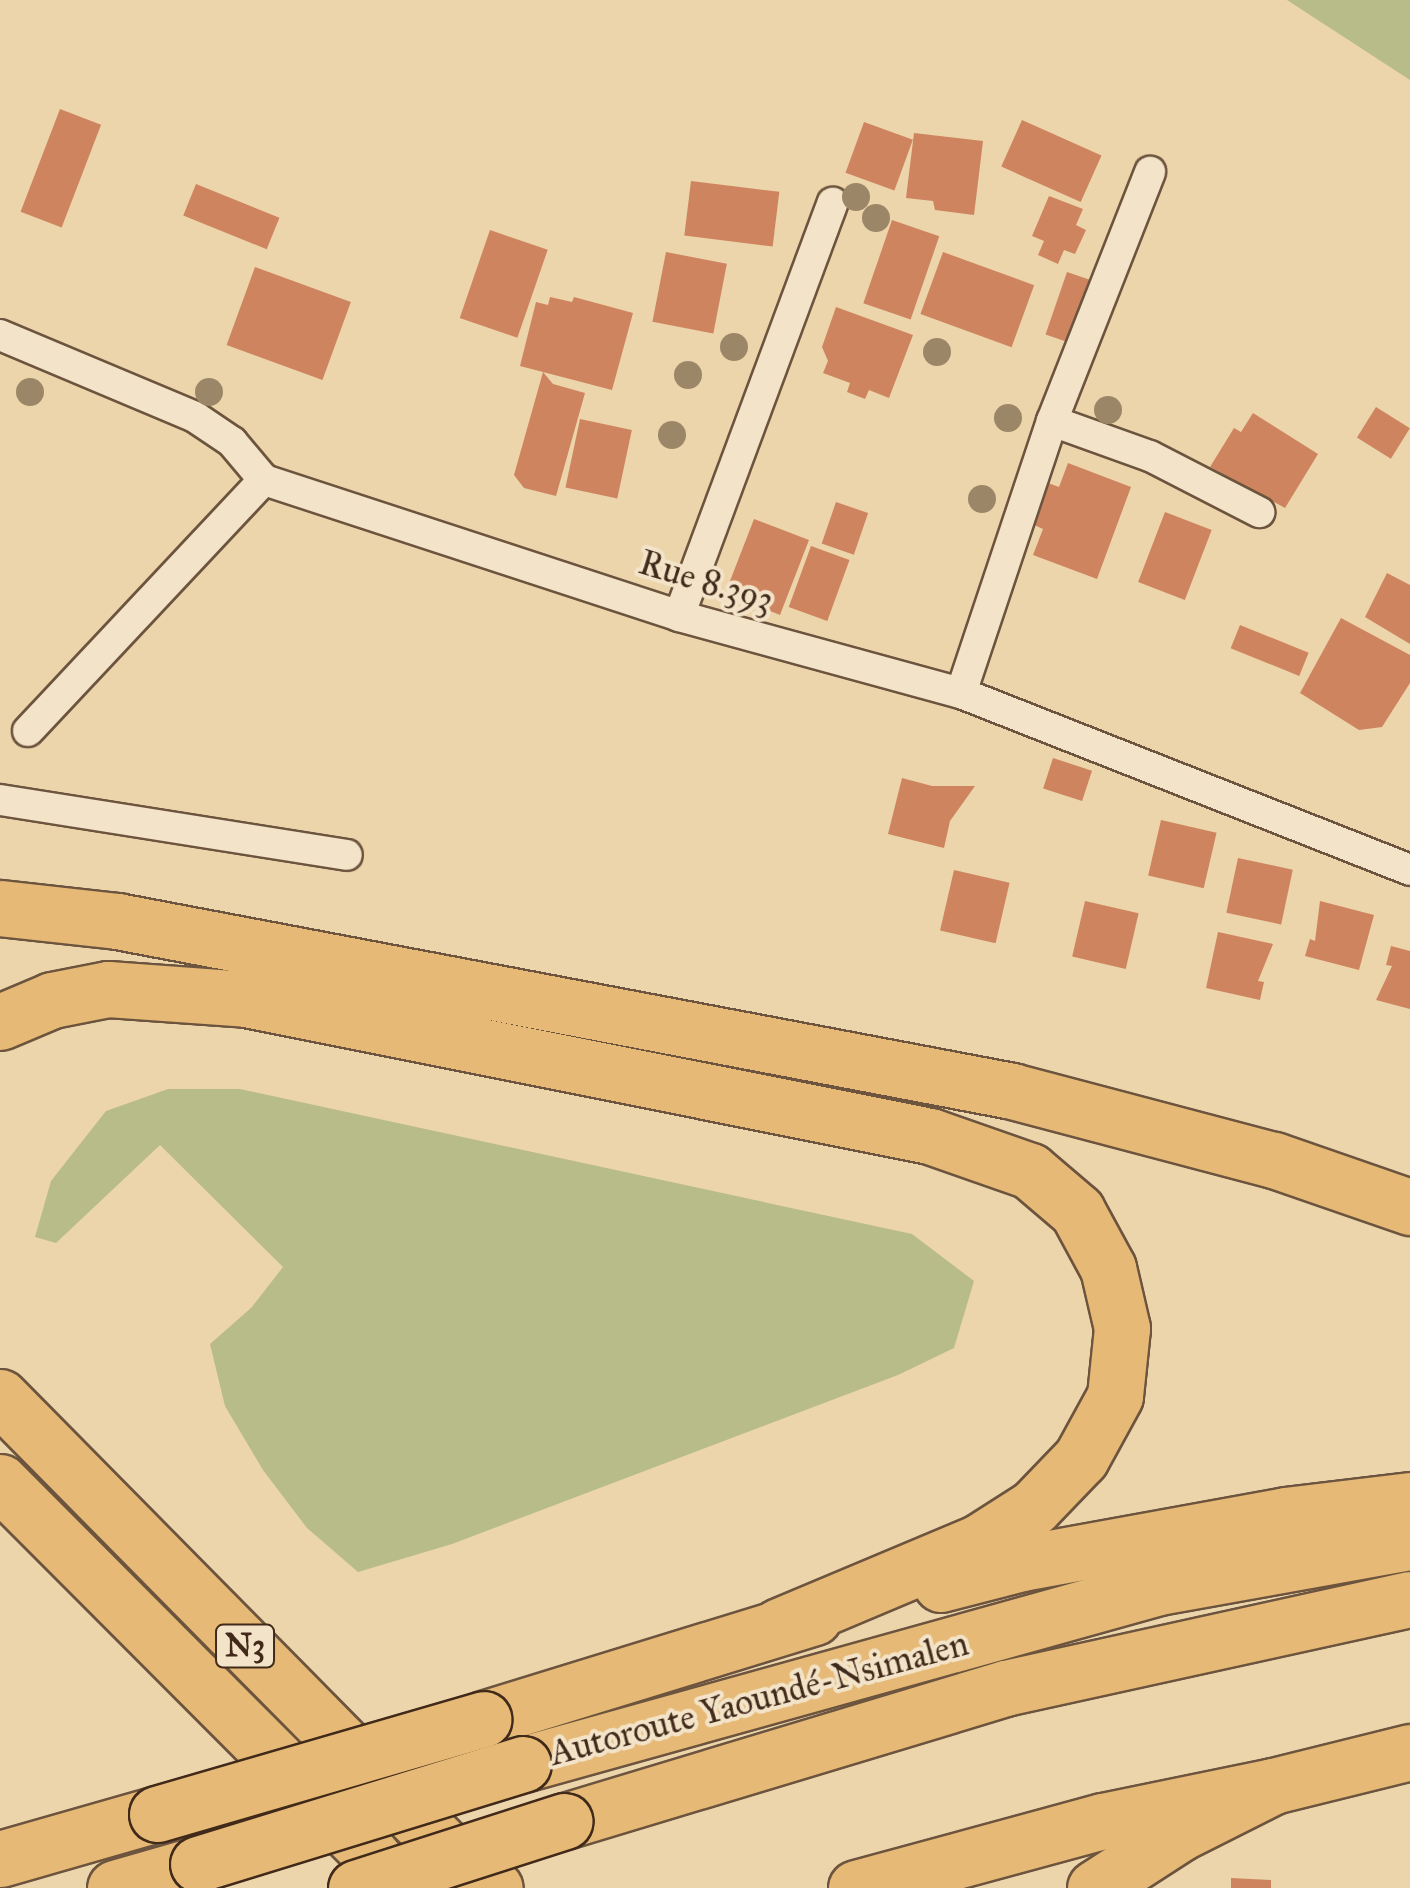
<!DOCTYPE html>
<html>
<head>
<meta charset="utf-8">
<style>
  body { margin:0 }
  #map { position:relative; width:1410px; height:1888px; overflow:hidden; background:#ecd4ab; font-family:"IM FELL Great Primer",serif }
  div>[style] { position:absolute }
  [style*='--x'] { left:calc(var(--x)*1px); top:calc(var(--y)*1px); width:calc(var(--w)*1px); rotate:calc(var(--a)*1deg) }
  .green>* { inset:0; background:#b8bc88 }
  .building>* { inset:0; background:#ce855f; transform-origin:0 0 }
  .roads { filter:drop-shadow(2px 0 #6c543e) drop-shadow(-2px 0 #6c543e) drop-shadow(0 2px #6c543e) drop-shadow(0 -2px #6c543e) }
  .street>* { height:30px; margin:-15px; padding:0 15px; transform-origin:15px; border-radius:15px; background:#f3e3c8 }
  .highway>* { height:55px; margin:-27.5px; padding:0 27.5px; transform-origin:27.5px; border-radius:27.5px; background:#e6ba76 }
  .bridges { filter:drop-shadow(2px 0 #412a1a) drop-shadow(-2px 0 #412a1a) drop-shadow(0 2px #412a1a) drop-shadow(0 -2px #412a1a) }
  .highway-bridge>* { height:55px; margin:-27.5px; padding:0 27.5px; transform-origin:27.5px; border-radius:27.5px; background:#e6ba76 }
  .trees>* { width:28px; height:28px; margin:-14px; border-radius:50%; background:#9b8667 }
  span { translate:-50% -50%; white-space:nowrap; text-align:center; line-height:1.15; -webkit-text-stroke:8px #f3e3c8; paint-order:stroke }
  .shield-label span { padding:2px 8px; background:#f3e3c8; border:2px solid; border-radius:8px; -webkit-text-stroke-width:0 }
  .shield-label { font-size:32px; color:#412a1a; font-weight:700 }
  .street-label { font-size:35px; color:#412a1a }
</style>
</head>
<body>
<div id="map">
  <div class="green">
    <div style="clip-path:polygon(1287px 0,1410px 0,1410px 80px)"></div>
    <div style="clip-path:polygon(168px 1089px,240px 1089px,912px 1234px,974px 1281px,954px 1348px,898px 1375px,452px 1544px,358px 1572px,307px 1528px,263px 1470px,225px 1406px,210px 1344px,251px 1308px,283px 1267px,160px 1145px,56px 1243px,35px 1237px,51px 1181px,106px 1111px)"></div>
  </div>
  <div class="building">
    <div style="left:60px;top:109px;width:44px;height:110px;rotate:21deg"></div>
    <div style="left:1022px;top:120px;width:87px;height:51px;rotate:24deg"></div>
    <div style="left:864px;top:122px;width:52px;height:54px;rotate:20deg"></div>
    <div style="clip-path:polygon(914px 133px,983px 141px,974px 215px,935px 210px,933px 201px,906px 198px)"></div>
    <div style="left:691px;top:181px;width:89px;height:55px;rotate:7deg"></div>
    <div style="left:196px;top:184px;width:90px;height:34px;rotate:22deg"></div>
    <div style="clip-path:polygon(1049px 196px,1083px 209px,1076px 225px,1086px 230px,1075px 254px,1064px 250px,1058px 264px,1038px 255px,1044px 241px,1032px 236px)"></div>
    <div style="left:892px;top:220px;width:50px;height:88px;rotate:19deg"></div>
    <div style="left:490px;top:230px;width:61px;height:93px;rotate:19deg"></div>
    <div style="left:666px;top:252px;width:62px;height:71px;rotate:11deg"></div>
    <div style="left:943px;top:252px;width:97px;height:66px;rotate:20deg"></div>
    <div style="left:255px;top:267px;width:102px;height:83px;rotate:20deg"></div>
    <div style="left:1067px;top:272px;width:24px;height:66px;rotate:19deg"></div>
    <div style="clip-path:polygon(550px 297px,572px 302px,574px 297px,633px 313px,612px 390px,543px 372px,553px 384px,585px 393px,556px 496px,524px 488px,514px 475px,543px 372px,520px 366px,536px 302px,548px 305px)"></div>
    <div style="clip-path:polygon(836px 307px,913px 335px,889px 398px,869px 390px,865px 399px,847px 392px,850px 383px,823px 373px,828px 361px,822px 347px)"></div>
    <div style="left:1376px;top:407px;width:40px;height:36px;rotate:32deg"></div>
    <div style="clip-path:polygon(1253px 413px,1318px 454px,1285px 508px,1210px 467px,1234px 428px,1241px 432px)"></div>
    <div style="left:580px;top:419px;width:53px;height:70px;rotate:12deg"></div>
    <div style="clip-path:polygon(1068px 463px,1131px 487px,1097px 579px,1033px 555px,1043px 529px,1032px 524px,1048px 483px,1059px 487px)"></div>
    <div style="left:836px;top:502px;width:34px;height:44px;rotate:19deg"></div>
    <div style="left:1165px;top:512px;width:50px;height:75px;rotate:21deg"></div>
    <div style="clip-path:polygon(754px 519px,809px 540px,780px 615px,733px 596px,737px 584px,730px 581px)"></div>
    <div style="left:811px;top:546px;width:41px;height:65px;rotate:20deg"></div>
    <div style="clip-path:polygon(1387px 573px,1410px 585px,1410px 644px,1365px 617px)"></div>
    <div style="clip-path:polygon(1341px 618px,1410px 655px,1410px 683px,1382px 727px,1359px 730px,1300px 693px)"></div>
    <div style="left:1240px;top:625px;width:74px;height:25px;rotate:22deg"></div>
    <div style="left:1053px;top:758px;width:41px;height:32px;rotate:18deg"></div>
    <div style="clip-path:polygon(902px 778px,932px 786px,975px 786px,950px 821px,944px 848px,888px 834px)"></div>
    <div style="left:1161px;top:820px;width:57px;height:57px;rotate:13deg"></div>
    <div style="left:1238px;top:858px;width:56px;height:56px;rotate:12deg"></div>
    <div style="left:954px;top:870px;width:57px;height:62px;rotate:13deg"></div>
    <div style="left:1085px;top:901px;width:55px;height:57px;rotate:13deg"></div>
    <div style="clip-path:polygon(1320px 901px,1374px 915px,1359px 970px,1305px 956px,1310px 939px,1315px 941px)"></div>
    <div style="clip-path:polygon(1218px 932px,1273px 944px,1258px 981px,1264px 982px,1260px 1000px,1206px 988px)"></div>
    <div style="clip-path:polygon(1391px 946px,1410px 951px,1410px 1009px,1376px 1000px,1392px 966px,1386px 965px)"></div>
    <div style="clip-path:polygon(1231px 1878px,1271px 1880px,1271px 1888px,1231px 1888px)"></div>
  </div>
  <div class="roads">
    <div class="street">
      <div style="--x:0;--y:335;--w:212;--a:22.8"></div>
      <div style="--x:195;--y:417;--w:45;--a:34"></div>
      <div style="--x:232;--y:442;--w:50;--a:49.9"></div>
      <div style="--x:264;--y:480;--w:437;--a:18.1"></div>
      <div style="--x:679;--y:616;--w:292;--a:15.3"></div>
      <div style="--x:961;--y:693;--w:483;--a:21.5"></div>
      <div style="--x:1052;--y:421;--w:104;--a:19.7"></div>
      <div style="--x:1150;--y:456;--w:123;--a:27.2"></div>
      <div style="--x:679;--y:616;--w:441;--a:-69.6"></div>
      <div style="--x:961;--y:693;--w:287;--a:-71.5"></div>
      <div style="--x:1052;--y:421;--w:268;--a:-68.5"></div>
      <div style="--x:28;--y:731;--w:345;--a:-46.8"></div>
      <div style="--x:0;--y:800;--w:351;--a:9"></div>
    </div>
    <div class="highway">
      <div style="--x:0;--y:908;--w:118;--a:6.3"></div>
      <div style="--x:117;--y:921;--w:911;--a:10.75"></div>
      <div style="--x:1012;--y:1091;--w:271;--a:14.8"></div>
      <div style="--x:1274;--y:1160;--w:144;--a:19.1"></div>
      <div style="--x:0;--y:1022;--w:56;--a:-22.9"></div>
      <div style="--x:52;--y:1000;--w:57;--a:-11.1"></div>
      <div style="--x:108;--y:989;--w:138;--a:4.1"></div>
      <div style="--x:246;--y:999;--w:698;--a:11.33"></div>
      <div style="--x:930;--y:1136;--w:106;--a:19.3"></div>
      <div style="--x:1030;--y:1171;--w:62;--a:40.4"></div>
      <div style="--x:1077;--y:1211;--w:65;--a:61.5"></div>
      <div style="--x:1108;--y:1268;--w:62;--a:76.9"></div>
      <div style="--x:1122;--y:1328;--w:68;--a:95.9"></div>
      <div style="--x:1115;--y:1396;--w:71;--a:118.7"></div>
      <div style="--x:1081;--y:1458;--w:68;--a:133.8"></div>
      <div style="--x:1034;--y:1507;--w:65;--a:147.5"></div>
      <div style="--x:979;--y:1542;--w:217;--a:157.2"></div>
      <div style="--x:0;--y:1397;--w:665;--a:45.37"></div>
      <div style="--x:467;--y:1870;--w:33;--a:33"></div>
      <div style="--x:0;--y:1482;--w:518;--a:45.08"></div>
      <div style="--x:366;--y:1849;--w:51;--a:49.8"></div>
      <div style="--x:941;--y:1584;--w:84;--a:-14.5"></div>
      <div style="--x:1022;--y:1563;--w:267;--a:-10.3"></div>
      <div style="--x:1285;--y:1515;--w:126;--a:-6.8"></div>
      <div style="--x:483;--y:1719;--w:346;--a:-17.1"></div>
      <div style="--x:523;--y:1764;--w:660;--a:-15.55"></div>
      <div style="--x:1159;--y:1587;--w:255;--a:-10.2"></div>
      <div style="--x:565;--y:1821;--w:460;--a:-16.8"></div>
      <div style="--x:1005;--y:1688;--w:415;--a:-12.4"></div>
      <div style="--x:0;--y:1859;--w:163;--a:-16"></div>
      <div style="--x:115;--y:1888;--w:86;--a:-16.1"></div>
      <div style="--x:856;--y:1888;--w:256;--a:-15.2"></div>
      <div style="--x:1103;--y:1821;--w:174;--a:-11.6"></div>
      <div style="--x:1095;--y:1888;--w:101;--a:-32.9"></div>
      <div style="--x:1180;--y:1833;--w:104;--a:-26.8"></div>
      <div style="--x:1273;--y:1786;--w:141;--a:-13.9"></div>
    </div>
  </div>
  <div class="bridges">
    <div class="highway-bridge">
      <div style="--x:157;--y:1814;--w:340;--a:-16.2"></div>
      <div style="--x:198;--y:1864;--w:340;--a:-17.1"></div>
      <div style="--x:356;--y:1888;--w:219;--a:-17.8"></div>
    </div>
  </div>
  <div class="trees">
    <div style="left:856px;top:197px"></div>
    <div style="left:876px;top:218px"></div>
    <div style="left:734px;top:347px"></div>
    <div style="left:937px;top:352px"></div>
    <div style="left:688px;top:375px"></div>
    <div style="left:30px;top:392px"></div>
    <div style="left:209px;top:392px"></div>
    <div style="left:1108px;top:410px"></div>
    <div style="left:1008px;top:418px"></div>
    <div style="left:672px;top:435px"></div>
    <div style="left:982px;top:499px"></div>
  </div>
  <div class="shield-label">
    <span style="left:245px;top:1646px">N3</span>
  </div>
  <div class="street-label">
    <span style="left:706px;top:582px;rotate:17deg">Rue 8.393</span>
    <span style="left:759px;top:1699px;rotate:-15deg">Autoroute Yaoundé-Nsimalen</span>
  </div>
</div>
</body>
</html>
